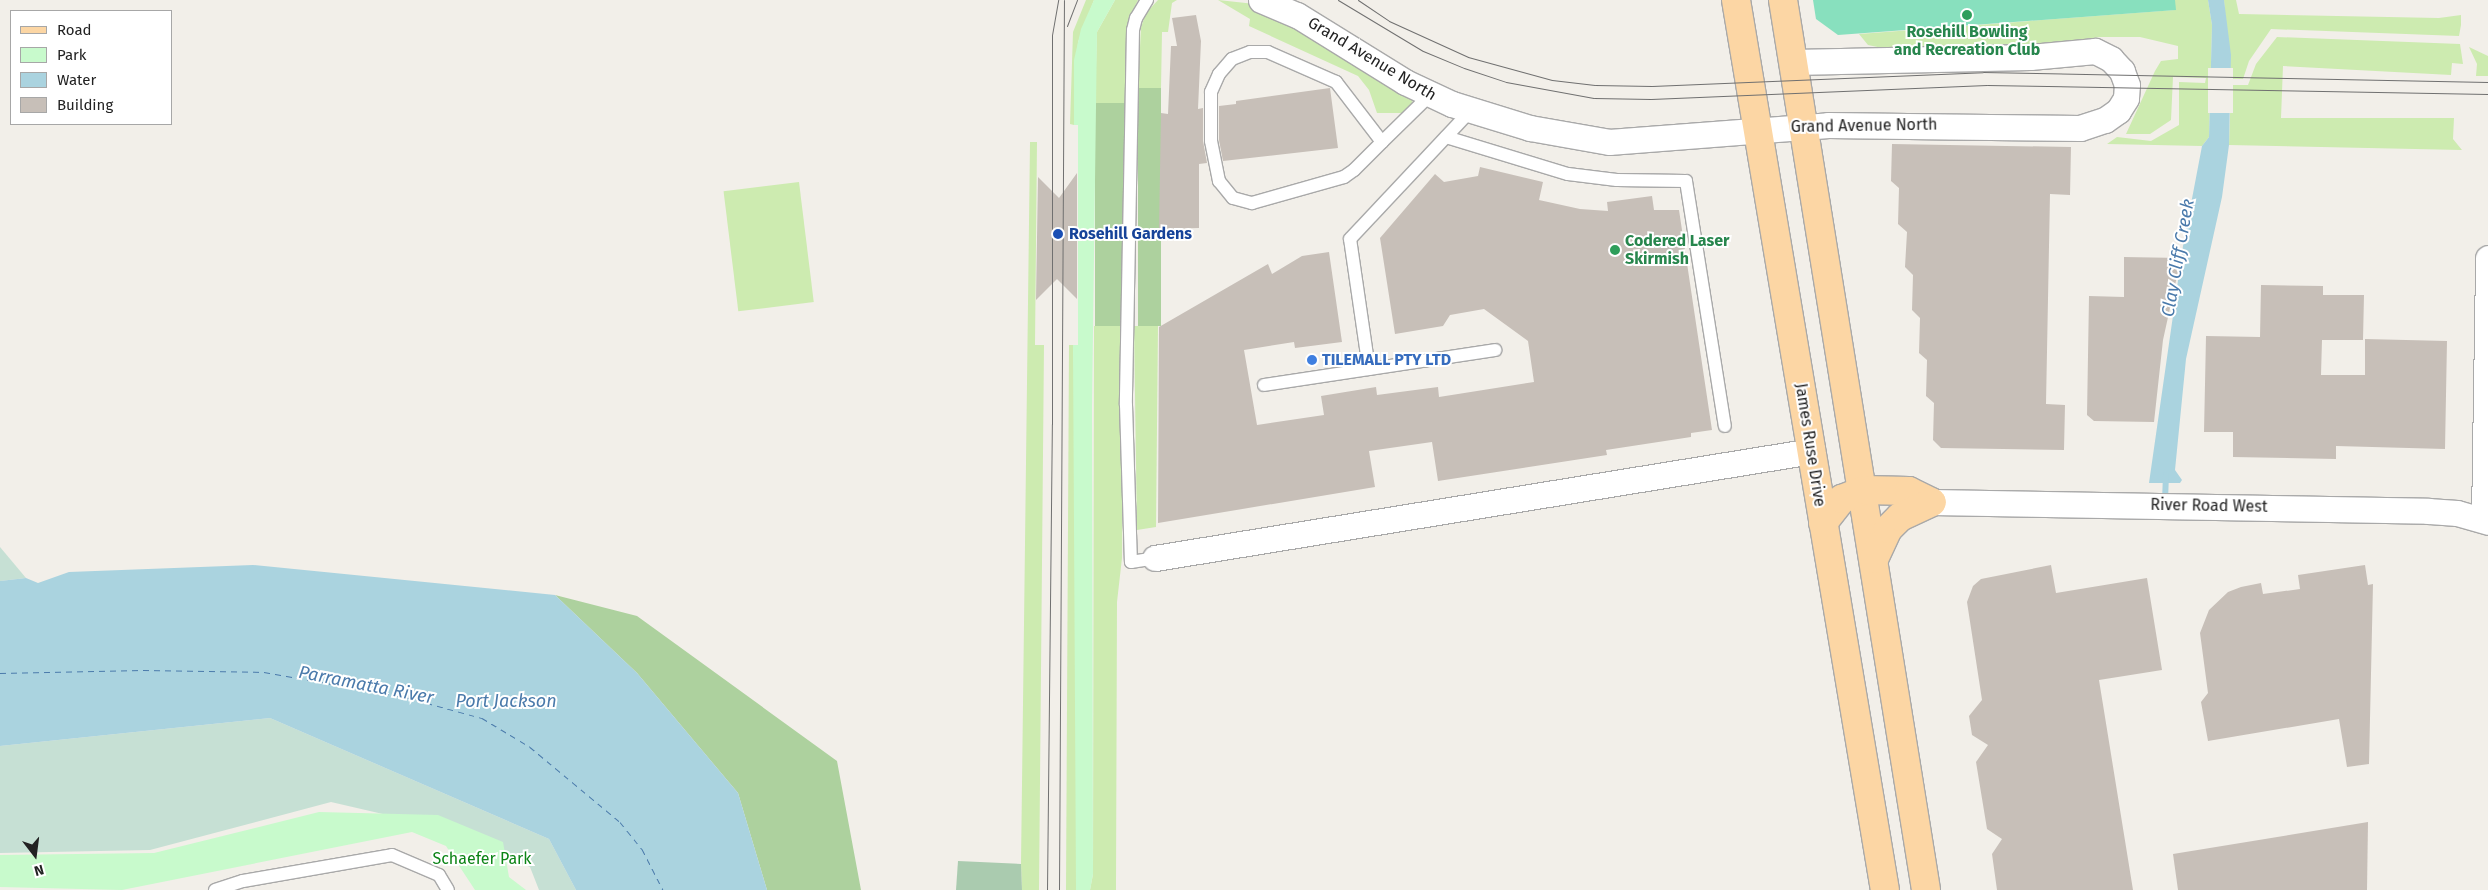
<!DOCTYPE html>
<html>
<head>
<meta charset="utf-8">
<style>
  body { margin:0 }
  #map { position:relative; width:2488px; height:890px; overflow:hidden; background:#f2efe9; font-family:"Fira Sans",sans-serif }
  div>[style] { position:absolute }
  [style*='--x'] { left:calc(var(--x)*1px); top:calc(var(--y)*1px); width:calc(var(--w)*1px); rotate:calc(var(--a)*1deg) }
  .grass>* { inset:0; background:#cdebb0; transform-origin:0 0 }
  .forest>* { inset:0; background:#add19e; transform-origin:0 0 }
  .wetland>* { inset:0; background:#c6e0d4 }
  .cemetery>* { inset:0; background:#aacbaf }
  .park>* { inset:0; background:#c8facc }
  .pitch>* { inset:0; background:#88e0be }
  .water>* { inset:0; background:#aad3df }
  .pier>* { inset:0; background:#f2efe9; transform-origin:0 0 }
  .stream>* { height:6px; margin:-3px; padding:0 3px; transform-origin:3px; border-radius:3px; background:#aad3df }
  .ferry>* { height:1px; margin-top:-0.5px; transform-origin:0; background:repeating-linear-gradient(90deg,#4a7aab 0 6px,transparent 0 11px) }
  .building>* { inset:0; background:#c7bfb8 }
  .roads { filter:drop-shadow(1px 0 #a9a9a9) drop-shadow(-1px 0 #a9a9a9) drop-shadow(0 1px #a9a9a9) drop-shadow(0 -1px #a9a9a9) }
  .service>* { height:12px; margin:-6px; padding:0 6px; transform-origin:6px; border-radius:6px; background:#fff }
  .minor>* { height:25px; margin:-12.5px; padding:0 12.5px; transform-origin:12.5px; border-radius:12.5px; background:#fff }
  .primary>* { height:28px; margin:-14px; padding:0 14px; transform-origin:14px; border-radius:14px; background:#fcd6a4 }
  .tram>* { height:1px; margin:-0.5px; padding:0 0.5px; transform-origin:0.5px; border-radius:0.5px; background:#707070 }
  .dots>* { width:14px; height:14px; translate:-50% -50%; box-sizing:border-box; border:2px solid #fff; border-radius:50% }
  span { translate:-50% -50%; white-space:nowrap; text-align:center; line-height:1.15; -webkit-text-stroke:4px #fff; paint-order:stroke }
  .leisure-label { font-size:16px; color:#27864d; font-weight:700 }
  .left { translate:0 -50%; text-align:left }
  .street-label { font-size:16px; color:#222 }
  .transit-label { font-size:16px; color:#164399; font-weight:700 }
  .shop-label { font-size:16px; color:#366cbe; font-weight:700 }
  .park-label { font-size:16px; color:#0c8416 }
  .water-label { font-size:18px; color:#4a7aab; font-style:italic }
  .legend { position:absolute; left:10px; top:10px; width:162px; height:115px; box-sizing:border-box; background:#fff; border:1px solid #a7a7a7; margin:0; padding:6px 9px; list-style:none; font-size:15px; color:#222 }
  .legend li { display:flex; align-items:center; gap:10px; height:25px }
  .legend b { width:25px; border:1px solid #a7a7a7 }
  .north { position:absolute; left:10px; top:830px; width:50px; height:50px; -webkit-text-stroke:4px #fff; paint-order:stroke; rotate:165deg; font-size:14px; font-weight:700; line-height:20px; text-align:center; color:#222 }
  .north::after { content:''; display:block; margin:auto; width:18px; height:22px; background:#222; clip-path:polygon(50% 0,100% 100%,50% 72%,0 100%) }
</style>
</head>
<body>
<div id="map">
  <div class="grass">
    <div style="clip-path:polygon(1086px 0,1094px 0,1078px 42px,1074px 125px,1070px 124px,1073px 32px)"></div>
    <div style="clip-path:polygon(1115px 0,1138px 0,1130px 17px,1126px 103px,1095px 103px,1097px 32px)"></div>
    <div style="clip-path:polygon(1158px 0,1177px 0,1172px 3px,1168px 32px,1162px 32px,1161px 88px,1138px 88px,1141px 27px,1146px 13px)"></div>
    <div style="clip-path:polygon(1218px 0,1255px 4px,1381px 73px,1412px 99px,1413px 105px,1403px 113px,1377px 113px,1369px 90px,1358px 76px,1249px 26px,1250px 19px)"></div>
    <div style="clip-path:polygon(2174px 0,2208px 0,2212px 25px,2209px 137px,2202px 146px,2107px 144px,2117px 137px,2151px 141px,2179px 125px,2179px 82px,2205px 83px,2206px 78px,2173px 77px,2171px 120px,2150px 134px,2126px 134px,2155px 71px,2161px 61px,2178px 59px,2178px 46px,2140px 37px,2100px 37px,2029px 47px,1887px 49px,1868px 45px,1859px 34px,2175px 10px)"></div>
    <div style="clip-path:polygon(2224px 0,2236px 0,2239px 14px,2439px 18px,2461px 15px,2461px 25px,2459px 36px,2271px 29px,2249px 61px,2243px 79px,2230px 79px)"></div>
    <div style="clip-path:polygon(2277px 37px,2460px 44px,2463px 64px,2452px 63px,2451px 75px,2283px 66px,2281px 118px,2454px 118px,2453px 139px,2462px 150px,2229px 145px,2231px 85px,2248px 85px,2256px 64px)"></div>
    <div style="clip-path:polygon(2469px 47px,2488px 56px,2488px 76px,2476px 76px,2477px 64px)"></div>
    <div style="clip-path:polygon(1030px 142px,1037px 142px,1035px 345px,1044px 345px,1039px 890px,1022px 890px,1021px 864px)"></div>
    <div style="left:799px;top:182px;width:121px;height:76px;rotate:83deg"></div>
    <div style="clip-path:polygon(1094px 326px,1124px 326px,1122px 558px,1117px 602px,1116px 890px,1090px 890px,1093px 874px)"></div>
    <div style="clip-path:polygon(1134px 326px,1158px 326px,1156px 527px,1137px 530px)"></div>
    <div style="clip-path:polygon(1069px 345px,1073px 345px,1076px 422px,1076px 890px,1066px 890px)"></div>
  </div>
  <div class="forest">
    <div style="left:1138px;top:88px;width:23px;height:238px"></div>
    <div style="left:1095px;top:103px;width:31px;height:223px"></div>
    <div style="clip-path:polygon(555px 595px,637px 616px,837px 761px,861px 890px,767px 890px,738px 793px,637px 673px)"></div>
  </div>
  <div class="wetland">
    <div style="clip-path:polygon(0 547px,26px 578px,0 581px)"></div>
    <div style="clip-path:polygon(270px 718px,549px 839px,576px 890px,539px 890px,530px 867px,426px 824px,331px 802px,150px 850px,0 853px,0 746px)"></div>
  </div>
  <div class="cemetery">
    <div style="clip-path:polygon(958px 861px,1021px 864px,1022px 890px,956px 890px)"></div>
  </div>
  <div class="park">
    <div style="clip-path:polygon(1094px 0,1115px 0,1097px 32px,1092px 406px,1093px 874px,1090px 890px,1076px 890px,1073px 345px,1078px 345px,1078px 125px,1074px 125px,1074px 60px,1081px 29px)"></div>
    <div style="clip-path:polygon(319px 812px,438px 815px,503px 842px,509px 877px,526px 890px,475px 890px,446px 846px,412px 832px,122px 890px,0 887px,0 855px,154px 853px)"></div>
  </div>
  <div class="pitch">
    <div style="clip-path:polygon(1813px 0,2175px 0,2176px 10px,1838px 35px,1816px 19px)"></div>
  </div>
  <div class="water">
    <div style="clip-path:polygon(2208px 0,2224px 0,2231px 55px,2229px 145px,2222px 197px,2186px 359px,2175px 470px,2182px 480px,2180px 483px,2149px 483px,2183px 246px,2202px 146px,2209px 137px,2212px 25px)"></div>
    <div style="clip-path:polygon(253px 565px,555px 595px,637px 673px,738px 793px,767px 890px,576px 890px,549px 839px,270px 718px,0 746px,0 581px,26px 578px,38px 583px,69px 572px)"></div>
  </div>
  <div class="pier">
    <div style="left:2208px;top:68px;width:25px;height:45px"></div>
  </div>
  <div class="stream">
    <div style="--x:2165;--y:502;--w:27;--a:-88"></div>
  </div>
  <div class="ferry">
    <div style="--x:0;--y:673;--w:143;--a:-1.2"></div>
    <div style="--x:143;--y:670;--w:121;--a:0.9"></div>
    <div style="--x:264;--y:672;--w:143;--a:10.1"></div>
    <div style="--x:405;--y:697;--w:80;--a:15.3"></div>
    <div style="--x:482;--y:718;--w:56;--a:31.1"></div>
    <div style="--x:530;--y:747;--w:117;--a:39.8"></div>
    <div style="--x:620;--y:822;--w:35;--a:51"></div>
    <div style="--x:642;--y:849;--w:46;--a:62.9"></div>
  </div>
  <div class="building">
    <div style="clip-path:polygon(1196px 15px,1201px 41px,1198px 109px,1203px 108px,1203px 141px,1207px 163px,1199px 164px,1199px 228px,1159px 229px,1161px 113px,1168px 114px,1171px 46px,1177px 46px,1172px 18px)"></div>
    <div style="clip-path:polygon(1330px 88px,1338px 148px,1223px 161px,1219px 140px,1219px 106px,1236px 104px,1236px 101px)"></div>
    <div style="clip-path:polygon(1892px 144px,2071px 147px,2070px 195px,2050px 194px,2046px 404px,2065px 405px,2064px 450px,1941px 448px,1933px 440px,1934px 403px,1926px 396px,1927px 360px,1919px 353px,1920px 318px,1912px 310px,1913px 275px,1905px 267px,1907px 232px,1898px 224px,1899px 188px,1891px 181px)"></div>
    <div style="clip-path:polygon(1480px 167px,1543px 182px,1539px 200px,1580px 209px,1608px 211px,1607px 202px,1652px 196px,1654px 210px,1679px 210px,1712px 430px,1691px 433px,1691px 437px,1606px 450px,1607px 455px,1438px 481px,1432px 442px,1369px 451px,1375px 487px,1158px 523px,1159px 327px,1268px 264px,1272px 274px,1302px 256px,1329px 252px,1342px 342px,1295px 348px,1294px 342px,1244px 350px,1257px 425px,1324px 415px,1321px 396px,1376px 387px,1377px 395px,1438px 387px,1439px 397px,1534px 382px,1528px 341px,1484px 309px,1450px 315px,1443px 326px,1395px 334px,1380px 238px,1435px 174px,1444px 182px,1478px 176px)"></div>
    <div style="clip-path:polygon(1077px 173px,1077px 299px,1057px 279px,1036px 300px,1038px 177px,1059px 198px)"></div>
    <div style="clip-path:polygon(2124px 257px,2181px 258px,2163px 340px,2154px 422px,2094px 421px,2087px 415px,2089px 296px,2124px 297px)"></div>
    <div style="clip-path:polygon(2261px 285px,2323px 286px,2323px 295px,2364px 295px,2363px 340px,2322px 340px,2321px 375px,2365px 375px,2365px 339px,2447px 341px,2445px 449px,2336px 446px,2336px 459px,2233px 457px,2233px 432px,2204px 432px,2206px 336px,2260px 337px)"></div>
    <div style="clip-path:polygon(2051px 565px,2056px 593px,2147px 578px,2162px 670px,2099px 680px,2133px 890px,1997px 890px,1992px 854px,2002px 839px,1987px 829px,1976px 762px,1988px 745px,1972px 735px,1969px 716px,1982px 700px,1967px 602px,1973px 586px,1981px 579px)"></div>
    <div style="clip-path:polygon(2365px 565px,2368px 585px,2373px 584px,2369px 764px,2347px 767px,2339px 719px,2208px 741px,2201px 702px,2208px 693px,2200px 633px,2209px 610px,2228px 592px,2241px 587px,2261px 583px,2263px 594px,2300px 589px,2298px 575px)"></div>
    <div style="clip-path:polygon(2368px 822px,2367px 890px,2178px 890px,2173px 854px)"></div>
  </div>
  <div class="roads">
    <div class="service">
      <div style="--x:1147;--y:0;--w:21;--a:121"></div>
      <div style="--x:1136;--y:18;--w:12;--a:104"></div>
      <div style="--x:1133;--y:30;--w:375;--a:91.1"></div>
      <div style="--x:1126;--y:405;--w:157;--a:88.2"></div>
      <div style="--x:1131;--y:562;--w:24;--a:-9"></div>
      <div style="--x:1446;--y:137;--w:127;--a:16.9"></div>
      <div style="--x:1568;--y:174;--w:49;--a:7"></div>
      <div style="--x:1617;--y:180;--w:69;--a:0.8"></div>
      <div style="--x:1686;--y:181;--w:248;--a:81"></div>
      <div style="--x:1382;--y:142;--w:76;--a:-127.5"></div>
      <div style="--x:1336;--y:82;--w:74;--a:-156.2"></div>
      <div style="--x:1268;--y:52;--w:18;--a:180"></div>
      <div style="--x:1250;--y:52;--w:19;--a:159"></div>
      <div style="--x:1232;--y:59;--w:20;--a:131"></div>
      <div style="--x:1219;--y:74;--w:20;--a:114"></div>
      <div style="--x:1211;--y:92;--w:49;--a:90"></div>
      <div style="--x:1211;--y:141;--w:41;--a:78.7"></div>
      <div style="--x:1219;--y:181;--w:22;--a:51"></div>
      <div style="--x:1233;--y:198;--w:20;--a:15"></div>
      <div style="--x:1252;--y:203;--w:96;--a:-15.8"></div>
      <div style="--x:1344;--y:177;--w:12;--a:-35"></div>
      <div style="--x:1354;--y:170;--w:40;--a:-45"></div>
      <div style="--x:1382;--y:142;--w:67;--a:-44.4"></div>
      <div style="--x:1369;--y:369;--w:131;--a:-98.3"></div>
      <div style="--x:1350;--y:239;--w:175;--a:-46.8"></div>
      <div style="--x:1264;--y:385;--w:234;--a:-8.6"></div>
      <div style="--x:215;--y:890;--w:29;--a:-18"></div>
      <div style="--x:243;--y:881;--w:151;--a:-9.9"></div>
      <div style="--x:392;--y:855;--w:51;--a:23.1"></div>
      <div style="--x:439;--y:875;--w:17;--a:59"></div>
    </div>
    <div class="minor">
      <div style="--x:1261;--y:0;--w:39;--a:23"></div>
      <div style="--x:1297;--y:15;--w:127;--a:31.8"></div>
      <div style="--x:1405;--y:82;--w:52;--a:25.1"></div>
      <div style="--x:1452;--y:104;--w:82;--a:17.1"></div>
      <div style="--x:1530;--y:128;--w:80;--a:10"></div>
      <div style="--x:1609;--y:142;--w:220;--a:-4.4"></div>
      <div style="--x:1828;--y:125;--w:252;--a:0.7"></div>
      <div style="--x:2080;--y:128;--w:26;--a:-18"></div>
      <div style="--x:2105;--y:120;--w:16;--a:-35"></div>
      <div style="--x:2118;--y:111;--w:15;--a:-58"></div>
      <div style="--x:2126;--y:98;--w:13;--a:-86"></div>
      <div style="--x:2127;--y:85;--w:15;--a:-110"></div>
      <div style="--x:2122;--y:71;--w:16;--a:-133"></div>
      <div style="--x:2111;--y:59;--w:18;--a:-153"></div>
      <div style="--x:2095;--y:51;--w:65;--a:174.7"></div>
      <div style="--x:2030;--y:57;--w:237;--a:178.8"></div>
      <div style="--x:1932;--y:502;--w:496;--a:1"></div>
      <div style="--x:2428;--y:511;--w:29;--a:4"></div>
      <div style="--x:2457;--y:513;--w:32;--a:16"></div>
      <div style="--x:2484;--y:519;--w:261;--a:-89.1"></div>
      <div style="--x:1155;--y:558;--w:666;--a:-9.25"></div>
    </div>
    <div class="primary">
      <div style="--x:1736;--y:0;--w:902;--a:80.5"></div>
      <div style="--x:1783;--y:0;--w:901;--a:80.87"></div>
      <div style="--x:1823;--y:523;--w:31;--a:-52"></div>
      <div style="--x:1842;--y:499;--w:24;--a:-22"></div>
      <div style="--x:1864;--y:490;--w:45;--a:1.3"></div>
      <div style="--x:1909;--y:491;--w:25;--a:26"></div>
      <div style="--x:1874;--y:559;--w:33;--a:-65"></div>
      <div style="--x:1888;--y:529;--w:17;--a:-45"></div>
      <div style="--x:1900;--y:517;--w:35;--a:-25"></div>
    </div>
  </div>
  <div class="tram">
    <div style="--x:1338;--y:0;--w:99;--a:31"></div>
    <div style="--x:1423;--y:51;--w:44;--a:22.5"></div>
    <div style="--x:1464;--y:68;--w:44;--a:18.4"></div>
    <div style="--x:1506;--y:82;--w:89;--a:10.3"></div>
    <div style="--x:1594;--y:98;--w:57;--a:1"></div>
    <div style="--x:1651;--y:99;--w:336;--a:-2.4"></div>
    <div style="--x:1987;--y:85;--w:501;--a:1.03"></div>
    <div style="--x:1358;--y:0;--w:37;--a:34"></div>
    <div style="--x:1389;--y:21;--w:87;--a:24.5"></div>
    <div style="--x:1468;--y:57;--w:87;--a:15.3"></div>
    <div style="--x:1552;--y:80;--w:43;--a:6.6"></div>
    <div style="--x:1595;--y:85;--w:57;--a:1"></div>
    <div style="--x:1652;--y:86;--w:331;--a:-2.4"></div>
    <div style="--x:1983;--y:72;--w:505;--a:1.13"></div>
    <div style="--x:1067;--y:26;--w:28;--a:-69"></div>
    <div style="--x:1047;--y:890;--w:466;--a:-89.4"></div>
    <div style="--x:1052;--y:424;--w:389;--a:-90"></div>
    <div style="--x:1052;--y:35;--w:36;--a:-80"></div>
    <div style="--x:1059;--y:890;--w:890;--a:-89.68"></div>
  </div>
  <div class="dots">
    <div style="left:1967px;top:15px;background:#2e9e5b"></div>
    <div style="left:1058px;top:234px;background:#1a4fb4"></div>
    <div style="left:1615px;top:250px;background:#2e9e5b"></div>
    <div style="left:1312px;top:360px;background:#3f7fe0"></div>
  </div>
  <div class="leisure-label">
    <span style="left:1967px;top:41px">Rosehill Bowling<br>and Recreation Club</span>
    <span class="left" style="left:1625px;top:250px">Codered Laser<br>Skirmish</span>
  </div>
  <div class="street-label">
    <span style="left:1372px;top:59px;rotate:31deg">Grand Avenue North</span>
    <span style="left:1864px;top:126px;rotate:-1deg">Grand Avenue North</span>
    <span style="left:1810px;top:445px;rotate:81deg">James Ruse Drive</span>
    <span style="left:2209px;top:506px;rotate:1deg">River Road West</span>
  </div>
  <div class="transit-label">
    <span class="left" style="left:1069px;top:234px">Rosehill Gardens</span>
  </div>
  <div class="shop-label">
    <span class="left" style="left:1322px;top:360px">TILEMALL PTY LTD</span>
  </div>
  <div class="park-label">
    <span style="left:482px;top:859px">Schaefer Park</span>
  </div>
  <div class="water-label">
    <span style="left:2178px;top:258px;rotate:-80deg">Clay Cliff Creek</span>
    <span style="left:366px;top:685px;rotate:11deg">Parramatta River</span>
    <span style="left:506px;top:701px">Port Jackson</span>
  </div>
  <ul class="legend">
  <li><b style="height:6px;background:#fcd6a4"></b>Road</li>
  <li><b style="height:14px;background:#c8facc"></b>Park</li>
  <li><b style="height:14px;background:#aad3df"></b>Water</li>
  <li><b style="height:14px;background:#c7bfb8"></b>Building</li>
  </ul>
  <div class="north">N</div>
</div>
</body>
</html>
